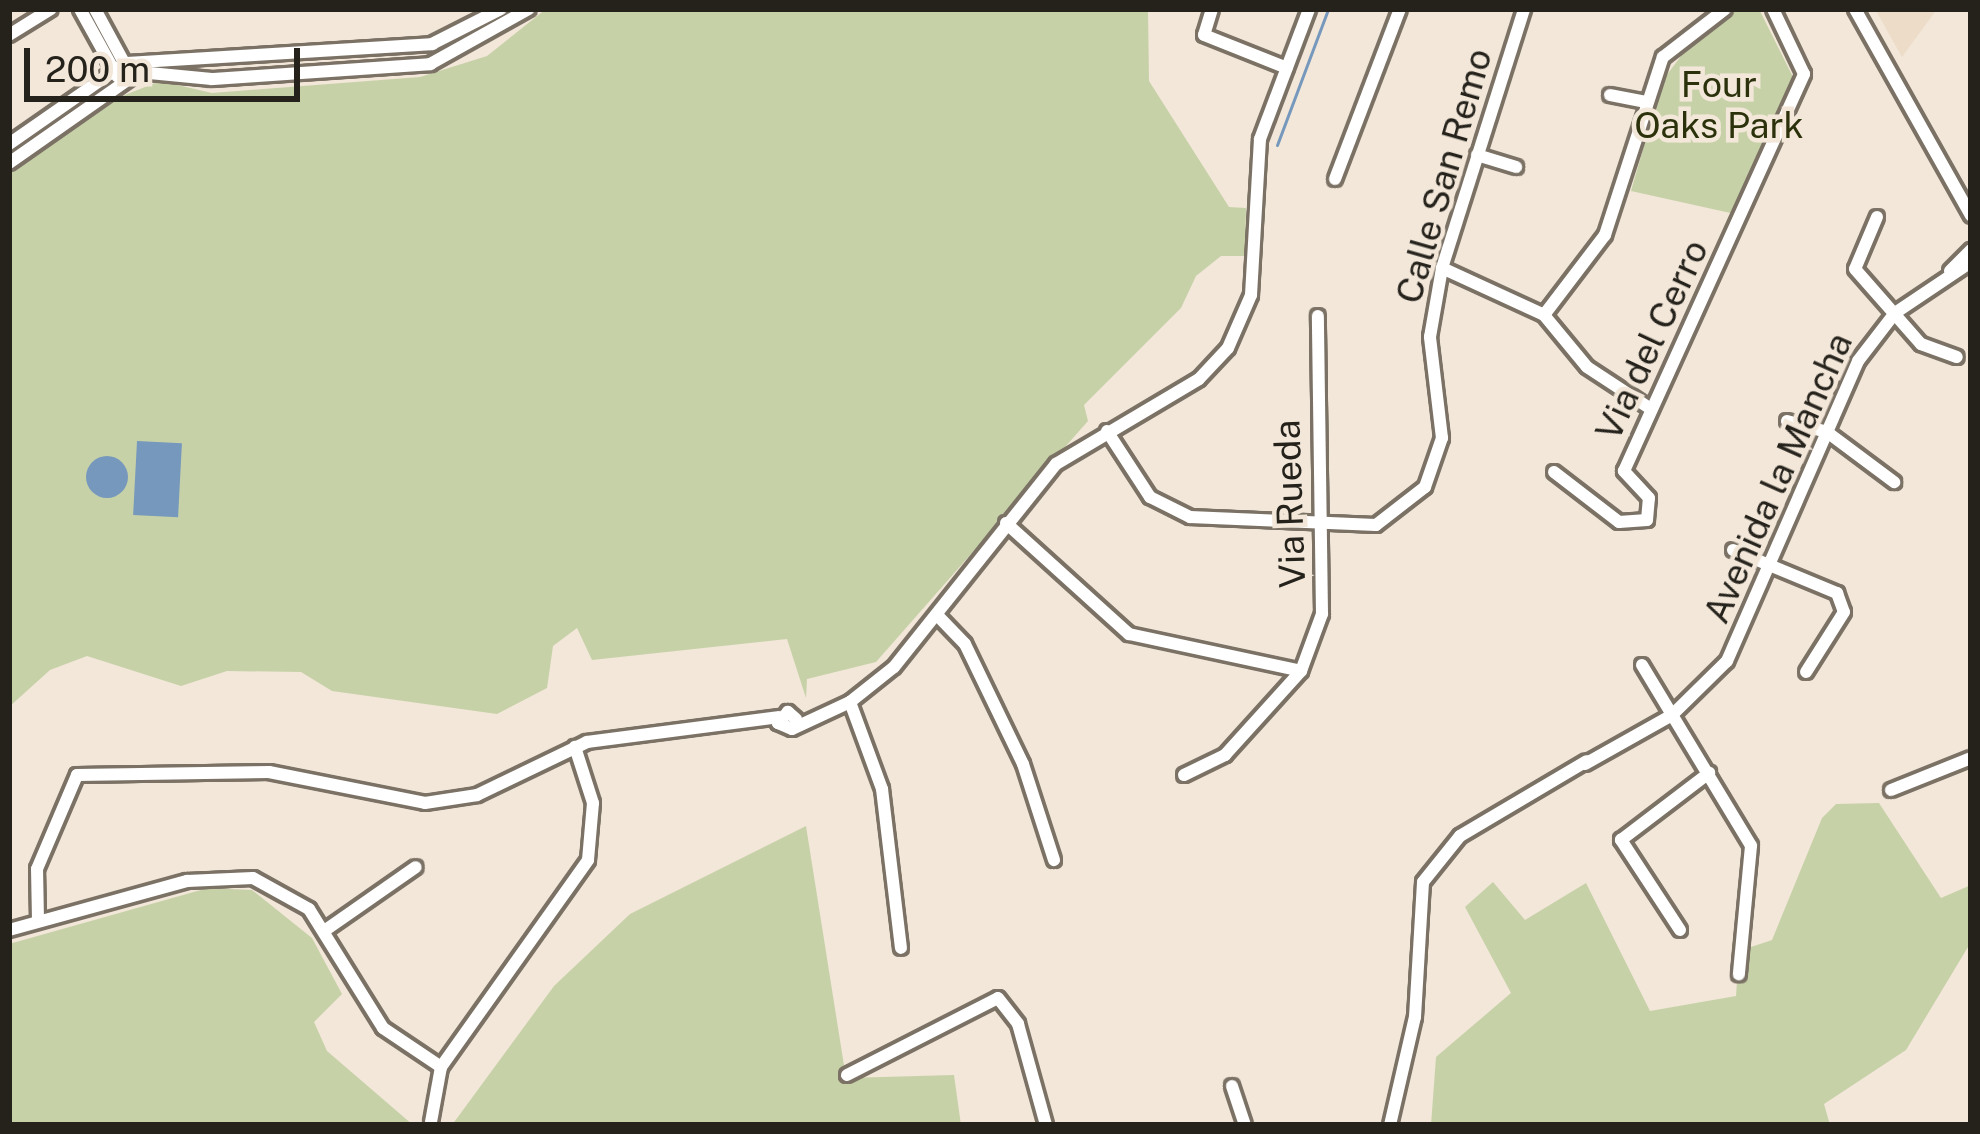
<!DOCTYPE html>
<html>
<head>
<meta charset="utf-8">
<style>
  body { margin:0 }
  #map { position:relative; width:1980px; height:1134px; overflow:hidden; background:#f2e7d9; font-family:"Public Sans",sans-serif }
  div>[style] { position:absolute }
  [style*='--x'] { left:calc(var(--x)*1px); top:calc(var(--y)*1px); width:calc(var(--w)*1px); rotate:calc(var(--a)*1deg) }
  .built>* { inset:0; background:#ecdcc8 }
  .green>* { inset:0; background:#c7d1a8 }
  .water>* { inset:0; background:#7698bd; transform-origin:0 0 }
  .round { border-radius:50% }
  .stream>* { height:3px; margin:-1.5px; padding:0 1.5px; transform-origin:1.5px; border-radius:1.5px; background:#7698bd }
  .roads { filter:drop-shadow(3px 0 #7b7265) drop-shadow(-3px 0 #7b7265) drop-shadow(0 3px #7b7265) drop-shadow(0 -3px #7b7265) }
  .minor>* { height:12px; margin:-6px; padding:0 6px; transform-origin:6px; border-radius:6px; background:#fff }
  span { translate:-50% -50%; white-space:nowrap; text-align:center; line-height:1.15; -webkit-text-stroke:9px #f2e7d9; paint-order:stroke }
  .park-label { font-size:36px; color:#2b320b }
  .street-label { font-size:36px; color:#25221c }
  .frame { position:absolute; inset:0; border:12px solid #25221c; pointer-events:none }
  .scale { position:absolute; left:24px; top:48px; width:276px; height:54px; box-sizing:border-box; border:6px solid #25221c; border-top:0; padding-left:15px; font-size:36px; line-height:42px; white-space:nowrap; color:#25221c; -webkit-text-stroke:9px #f2e7d9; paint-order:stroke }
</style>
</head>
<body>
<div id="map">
  <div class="built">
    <div style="clip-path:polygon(1875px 9px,1937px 9px,1902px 57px)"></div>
  </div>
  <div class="green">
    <div style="clip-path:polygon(546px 9px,1148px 9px,1149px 81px,1229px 207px,1246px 208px,1245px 256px,1221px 256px,1196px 276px,1181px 308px,1084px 405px,1088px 421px,876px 662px,807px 679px,806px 698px,787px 639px,592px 660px,577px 628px,553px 646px,547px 688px,497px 714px,332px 691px,301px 672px,227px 671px,181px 686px,87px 656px,50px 670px,9px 707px,9px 173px,100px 105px,160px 81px,212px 93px,420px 77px,487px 56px)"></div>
    <div style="clip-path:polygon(1735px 9px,1759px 9px,1794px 79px,1735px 214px,1631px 191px,1663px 80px,1699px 32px)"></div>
    <div style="clip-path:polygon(1879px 803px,1941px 898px,1971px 885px,1971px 942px,1906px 1050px,1824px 1104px,1830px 1125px,1431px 1125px,1436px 1057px,1511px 993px,1465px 907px,1493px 882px,1525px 920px,1586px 883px,1650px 1011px,1736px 996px,1739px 951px,1772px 940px,1822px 818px,1836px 804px)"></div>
    <div style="clip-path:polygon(806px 826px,846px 1078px,954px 1075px,961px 1125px,452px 1125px,554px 986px,630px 914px)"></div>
    <div style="clip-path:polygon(208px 888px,252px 890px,312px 938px,342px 994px,314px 1022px,327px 1051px,413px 1125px,9px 1125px,9px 944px)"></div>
  </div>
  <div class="water">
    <div style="left:137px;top:441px;width:45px;height:74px;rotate:3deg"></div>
    <div class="round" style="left:86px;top:456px;width:42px;height:42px"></div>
  </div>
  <div class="stream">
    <div style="--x:1277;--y:145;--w:145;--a:-69.4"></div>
  </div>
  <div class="roads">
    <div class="minor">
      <div style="--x:80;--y:9;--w:77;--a:61.1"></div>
      <div style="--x:95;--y:9;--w:69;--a:61.6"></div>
      <div style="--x:1212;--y:9;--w:27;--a:107"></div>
      <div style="--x:1204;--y:35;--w:89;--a:21.7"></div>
      <div style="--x:1855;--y:9;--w:237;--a:60.7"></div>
      <div style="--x:9;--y:35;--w:49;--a:-31.8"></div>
      <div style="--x:1610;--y:95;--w:36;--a:11"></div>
      <div style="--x:9;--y:144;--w:141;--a:-34.9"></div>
      <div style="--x:125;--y:63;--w:308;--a:-3.5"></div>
      <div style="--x:432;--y:44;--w:77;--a:-26.9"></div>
      <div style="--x:1477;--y:155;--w:41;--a:17.1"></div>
      <div style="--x:9;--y:163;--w:159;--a:-35"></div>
      <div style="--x:139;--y:72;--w:73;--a:5.5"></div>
      <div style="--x:212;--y:79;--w:219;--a:-3.9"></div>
      <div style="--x:430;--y:64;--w:113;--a:-29.1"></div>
      <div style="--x:1335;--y:179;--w:182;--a:-69.1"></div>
      <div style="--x:1877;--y:217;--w:56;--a:112.9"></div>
      <div style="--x:1855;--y:269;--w:100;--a:48.7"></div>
      <div style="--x:1921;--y:344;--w:38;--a:20"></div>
      <div style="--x:1442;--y:268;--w:112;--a:24.7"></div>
      <div style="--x:1544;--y:315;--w:67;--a:50.4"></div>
      <div style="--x:1587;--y:367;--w:77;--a:33.3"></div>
      <div style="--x:1950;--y:271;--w:30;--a:-45"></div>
      <div style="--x:1544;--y:315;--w:101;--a:-52.7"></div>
      <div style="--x:1605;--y:235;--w:187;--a:-72"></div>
      <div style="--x:1663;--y:57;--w:78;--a:-37.7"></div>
      <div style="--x:1787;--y:421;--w:41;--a:15.4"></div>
      <div style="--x:1827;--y:432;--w:84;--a:36.7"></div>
      <div style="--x:1107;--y:431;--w:79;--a:56.9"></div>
      <div style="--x:1150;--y:497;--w:45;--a:26.6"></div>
      <div style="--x:1190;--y:517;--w:186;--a:2.5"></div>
      <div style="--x:1376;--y:525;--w:62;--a:-37.8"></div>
      <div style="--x:1425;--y:487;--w:52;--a:-70.9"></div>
      <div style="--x:1442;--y:438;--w:102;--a:-96.8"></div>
      <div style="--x:1430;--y:337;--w:70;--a:-80.1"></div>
      <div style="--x:1442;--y:268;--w:272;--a:-72.4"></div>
      <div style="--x:1554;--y:472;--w:82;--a:37.6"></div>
      <div style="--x:1619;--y:522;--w:28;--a:-4"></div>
      <div style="--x:1647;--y:520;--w:22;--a:-85"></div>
      <div style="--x:1649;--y:498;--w:37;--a:-133"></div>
      <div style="--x:1624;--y:471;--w:436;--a:-65.6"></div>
      <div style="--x:1804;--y:74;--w:72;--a:-115.5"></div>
      <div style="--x:1006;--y:523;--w:166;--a:42.1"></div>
      <div style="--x:1129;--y:634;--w:176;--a:12.1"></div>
      <div style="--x:1733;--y:550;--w:113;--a:22.5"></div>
      <div style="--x:1837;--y:593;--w:20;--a:70"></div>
      <div style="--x:1844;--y:612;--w:71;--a:122.3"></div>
      <div style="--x:937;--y:615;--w:40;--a:46"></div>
      <div style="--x:965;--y:644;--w:133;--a:64.2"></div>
      <div style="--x:1023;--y:764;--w:101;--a:72.1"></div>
      <div style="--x:1642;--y:665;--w:211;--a:58.9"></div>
      <div style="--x:1751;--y:846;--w:129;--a:95.4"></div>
      <div style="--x:850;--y:702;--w:93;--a:69.8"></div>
      <div style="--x:882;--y:789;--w:160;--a:83.2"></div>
      <div style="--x:796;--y:719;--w:11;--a:-139"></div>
      <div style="--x:788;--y:712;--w:15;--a:132"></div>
      <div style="--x:778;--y:723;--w:15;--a:23"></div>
      <div style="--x:792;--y:729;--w:64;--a:-25"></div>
      <div style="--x:850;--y:702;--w:56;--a:-38.5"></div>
      <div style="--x:894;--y:667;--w:260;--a:-51.4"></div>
      <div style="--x:1056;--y:464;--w:166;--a:-30.7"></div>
      <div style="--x:1199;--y:379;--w:42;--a:-46.9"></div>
      <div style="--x:1228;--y:348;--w:58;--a:-66.5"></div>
      <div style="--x:1251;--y:295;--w:156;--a:-86.7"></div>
      <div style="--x:1260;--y:139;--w:139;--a:-69.3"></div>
      <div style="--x:1585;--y:764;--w:100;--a:-29.4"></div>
      <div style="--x:1672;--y:715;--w:77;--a:-44.5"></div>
      <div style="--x:1727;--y:661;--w:327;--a:-66.4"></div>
      <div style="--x:1858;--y:361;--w:61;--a:-52.4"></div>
      <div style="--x:1895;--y:313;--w:92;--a:-33.9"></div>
      <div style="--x:1184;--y:775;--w:46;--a:-26"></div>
      <div style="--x:1225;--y:755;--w:113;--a:-47.9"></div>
      <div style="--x:1301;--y:671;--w:61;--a:-69.8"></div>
      <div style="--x:1322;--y:614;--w:298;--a:-90.8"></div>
      <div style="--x:1891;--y:790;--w:86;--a:-21.8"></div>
      <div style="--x:38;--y:920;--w:51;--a:-91.1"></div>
      <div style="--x:37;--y:869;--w:102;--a:-66.9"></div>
      <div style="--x:77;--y:775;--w:192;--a:-0.9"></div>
      <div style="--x:269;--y:772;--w:159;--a:11.2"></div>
      <div style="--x:425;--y:803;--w:53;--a:-8.7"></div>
      <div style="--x:477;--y:795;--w:122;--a:-25.7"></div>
      <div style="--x:587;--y:742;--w:194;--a:-7.4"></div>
      <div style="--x:327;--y:929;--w:108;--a:-34.9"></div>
      <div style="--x:9;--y:930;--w:185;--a:-15.4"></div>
      <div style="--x:187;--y:881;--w:66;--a:-2.6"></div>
      <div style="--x:253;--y:878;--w:64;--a:29"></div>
      <div style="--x:309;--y:909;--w:140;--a:58.1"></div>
      <div style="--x:383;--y:1028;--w:70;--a:33.9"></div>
      <div style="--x:1680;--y:930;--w:108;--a:-123.2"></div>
      <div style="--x:1621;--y:840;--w:111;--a:-37.3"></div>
      <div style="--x:441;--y:1067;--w:254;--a:-54.6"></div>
      <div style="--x:588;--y:860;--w:57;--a:-85"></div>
      <div style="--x:593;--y:803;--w:59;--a:-107.8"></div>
      <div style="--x:847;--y:1075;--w:169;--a:-27"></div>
      <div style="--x:998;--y:998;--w:33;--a:52"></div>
      <div style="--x:1018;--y:1024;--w:105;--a:74.5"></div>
      <div style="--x:1232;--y:1086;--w:41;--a:71.6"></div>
      <div style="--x:431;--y:1122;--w:56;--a:-79.7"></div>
      <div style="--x:1390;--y:1125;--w:111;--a:-77"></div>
      <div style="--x:1415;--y:1017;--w:135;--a:-86.6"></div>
      <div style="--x:1423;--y:882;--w:59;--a:-51.2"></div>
      <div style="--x:1460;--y:836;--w:147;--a:-30.6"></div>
    </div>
  </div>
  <div class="park-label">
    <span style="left:1719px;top:105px">Four<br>Oaks Park</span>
  </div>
  <div class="street-label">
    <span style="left:1444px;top:176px;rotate:-74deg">Calle San Remo</span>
    <span style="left:1652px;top:340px;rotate:-65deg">Via del Cerro</span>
    <span style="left:1778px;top:478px;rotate:-66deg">Avenida la Mancha</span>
    <span style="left:1290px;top:504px;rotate:-92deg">Via Rueda</span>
  </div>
  <div class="frame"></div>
  <div class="scale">200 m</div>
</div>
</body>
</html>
